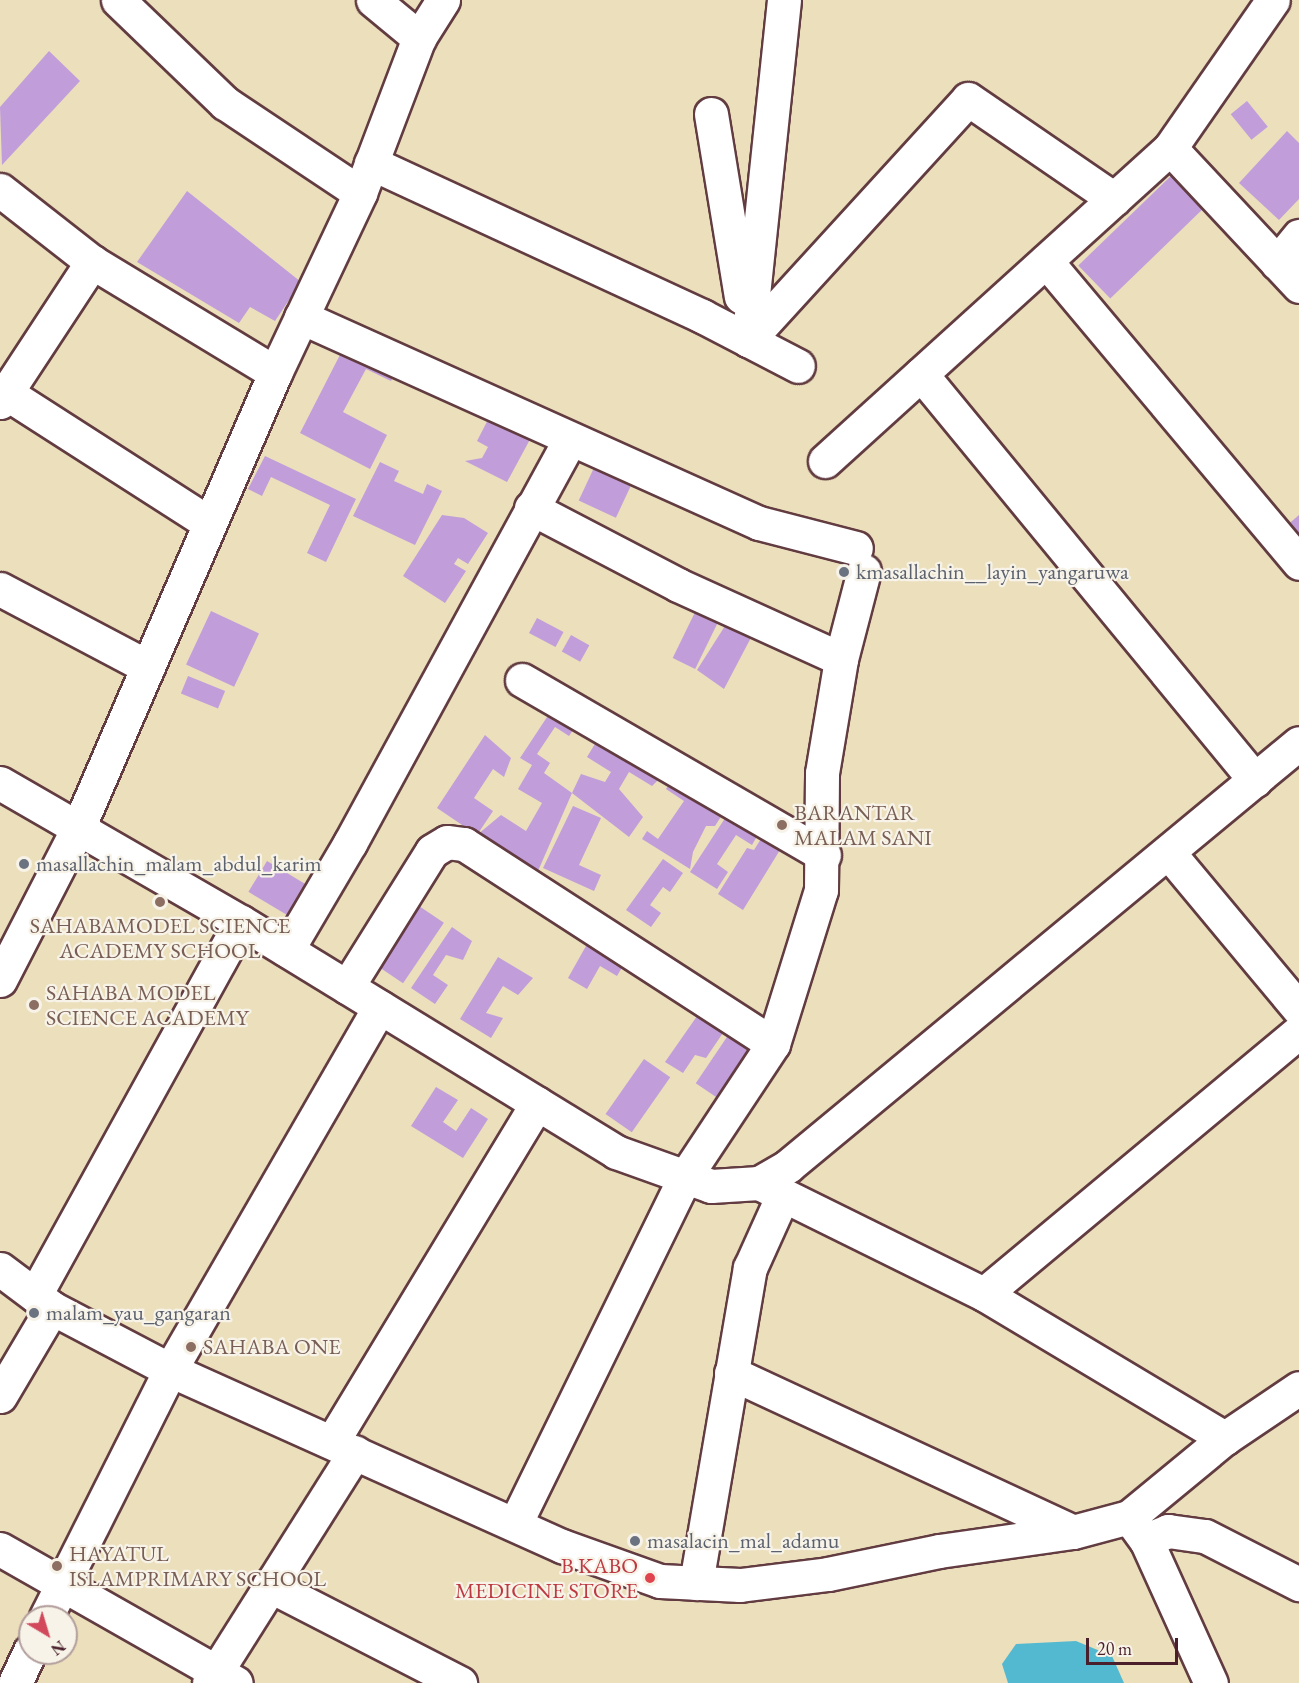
<!DOCTYPE html>
<html>
<head>
<meta charset="utf-8">
<style>
  body { margin:0 }
  #map { position:relative; width:1299px; height:1683px; overflow:hidden; background:#ebdfbc; font-family:"EB Garamond",serif }
  div>[style] { position:absolute }
  [style*='--x'] { left:calc(var(--x)*1px); top:calc(var(--y)*1px); width:calc(var(--w)*1px); rotate:calc(var(--a)*1deg) }
  .water>* { inset:0; background:#53b9d1 }
  .building>* { inset:0; background:#c19eda; transform-origin:0 0 }
  .roads { filter:drop-shadow(2px 0 #623c41) drop-shadow(-2px 0 #623c41) drop-shadow(0 2px #623c41) drop-shadow(0 -2px #623c41) }
  .street>* { height:33px; margin:-16.5px; padding:0 16.5px; transform-origin:16.5px; border-radius:16.5px; background:#fff }
  .dots>* { width:16px; height:16px; translate:-50% -50%; box-sizing:border-box; border:3px solid #f7f3e8; border-radius:50% }
  span { translate:-50% -50%; white-space:nowrap; text-align:center; line-height:1.15; -webkit-text-stroke:4.5px #f7f3e8; paint-order:stroke }
  .worship-label { font-size:22px; color:#5b616d }
  .left { translate:0 -50%; text-align:left }
  .education-label { font-size:22px; color:#785e54 }
  .health-label { font-size:22px; color:#be3a42 }
  .right { translate:-100% -50%; text-align:right }
  .north { position:absolute; left:18px; top:1605px; width:60px; height:60px; box-sizing:border-box; background:#f7f3e8; border:2px solid #b29e9c; border-radius:50%; rotate:142deg; font-size:16px; font-weight:700; line-height:24px; text-align:center; color:#4a1f2b }
  .north::after { content:''; display:block; margin:auto; width:21px; height:27px; background:#d1495b; clip-path:polygon(50% 0,100% 100%,50% 72%,0 100%) }
  .scale { position:absolute; left:1086px; top:1638px; width:92px; height:27px; box-sizing:border-box; border:3px solid #4a1f2b; border-top:0; padding-left:8px; font-size:18px; line-height:21px; white-space:nowrap; color:#4a1f2b; -webkit-text-stroke:4px #f7f3e8; paint-order:stroke }
</style>
</head>
<body>
<div id="map">
  <div class="water">
    <div style="clip-path:polygon(1076px 1641px,1112px 1656px,1124px 1683px,1008px 1683px,1002px 1664px,1016px 1644px)"></div>
  </div>
  <div class="building">
    <div style="clip-path:polygon(49px 51px,80px 81px,2px 165px,0 107px)"></div>
    <div style="left:1247px;top:101px;width:33px;height:21px;rotate:51deg"></div>
    <div style="clip-path:polygon(1287px 131px,1299px 143px,1299px 199px,1279px 220px,1239px 183px)"></div>
    <div style="left:1174px;top:173px;width:46px;height:133px;rotate:46deg"></div>
    <div style="clip-path:polygon(187px 191px,301px 282px,275px 321px,250px 307px,239px 323px,137px 262px)"></div>
    <div style="clip-path:polygon(345px 345px,396px 372px,391px 381px,366px 369px,343px 412px,387px 435px,370px 469px,300px 433px)"></div>
    <div style="clip-path:polygon(493px 410px,534px 432px,507px 482px,465px 461px,482px 458px,488px 447px,477px 441px)"></div>
    <div style="clip-path:polygon(265px 456px,356px 499px,326px 562px,307px 553px,330px 505px,271px 477px,262px 496px,248px 489px)"></div>
    <div style="left:599px;top:457px;width:41px;height:48px;rotate:25deg"></div>
    <div style="clip-path:polygon(380px 462px,399px 471px,394px 481px,423px 494px,427px 484px,442px 491px,415px 545px,353px 516px)"></div>
    <div style="clip-path:polygon(442px 515px,464px 518px,488px 533px,468px 564px,458px 558px,454px 564px,466px 571px,445px 603px,403px 576px)"></div>
    <div style="clip-path:polygon(1299px 515px,1299px 542px,1285px 527px)"></div>
    <div style="left:699px;top:604px;width:25px;height:60px;rotate:26deg"></div>
    <div style="left:211px;top:611px;width:53px;height:59px;rotate:25deg"></div>
    <div style="left:537px;top:618px;width:30px;height:17px;rotate:28deg"></div>
    <div style="clip-path:polygon(730px 618px,755px 630px,724px 689px,697px 670px)"></div>
    <div style="left:571px;top:635px;width:21px;height:19px;rotate:29deg"></div>
    <div style="left:188px;top:676px;width:40px;height:19px;rotate:22deg"></div>
    <div style="clip-path:polygon(553px 708px,577px 724px,569px 736px,555px 727px,537px 754px,550px 763px,544px 773px,572px 793px,581px 774px,605px 782px,611px 772px,587px 757px,601px 734px,664px 774px,652px 786px,629px 772px,619px 789px,643px 817px,629px 837px,572px 793px,538px 871px,477px 835px,501px 815px,526px 831px,542px 803px,518px 789px,532px 765px,520px 758px)"></div>
    <div style="clip-path:polygon(485px 735px,511px 758px,504px 777px,493px 769px,474px 798px,493px 811px,477px 835px,437px 808px)"></div>
    <div style="clip-path:polygon(671px 781px,722px 815px,715px 826px,706px 826px,693px 852px,690px 869px,642px 839px,647px 831px,658px 839px,684px 801px,666px 789px)"></div>
    <div style="clip-path:polygon(573px 806px,601px 818px,579px 865px,601px 875px,594px 891px,543px 868px)"></div>
    <div style="clip-path:polygon(729px 812px,760px 831px,752px 845px,736px 835px,717px 864px,728px 872px,717px 889px,690px 872px)"></div>
    <div style="clip-path:polygon(764px 834px,783px 845px,743px 910px,718px 894px,747px 848px,754px 850px)"></div>
    <div style="clip-path:polygon(663px 859px,683px 873px,670px 892px,663px 887px,650px 905px,661px 913px,651px 927px,626px 910px)"></div>
    <div style="left:267px;top:861px;width:49px;height:36px;rotate:31deg"></div>
    <div style="left:419px;top:906px;width:30px;height:73px;rotate:34deg"></div>
    <div style="clip-path:polygon(452px 927px,472px 941px,463px 960px,446px 955px,433px 975px,448px 985px,435px 1004px,411px 988px)"></div>
    <div style="clip-path:polygon(586px 934px,628px 957px,617px 976px,600px 966px,587px 989px,568px 978px,586px 946px)"></div>
    <div style="clip-path:polygon(498px 957px,533px 978px,518px 995px,503px 986px,486px 1013px,503px 1018px,491px 1038px,460px 1019px)"></div>
    <div style="clip-path:polygon(702px 1009px,727px 1027px,706px 1058px,695px 1055px,683px 1073px,665px 1062px)"></div>
    <div style="left:731px;top:1031px;width:29px;height:63px;rotate:34deg"></div>
    <div style="left:644px;top:1059px;width:32px;height:67px;rotate:35deg"></div>
    <div style="clip-path:polygon(436px 1087px,458px 1100px,443px 1122px,456px 1131px,471px 1108px,488px 1119px,463px 1158px,411px 1126px)"></div>
  </div>
  <div class="roads">
    <div class="street">
      <div style="--x:118;--y:0;--w:149;--a:43.9"></div>
      <div style="--x:225;--y:103;--w:162;--a:33.7"></div>
      <div style="--x:373;--y:0;--w:60;--a:39.6"></div>
      <div style="--x:784;--y:0;--w:342;--a:96"></div>
      <div style="--x:748;--y:340;--w:326;--a:-47.6"></div>
      <div style="--x:968;--y:99;--w:177;--a:34.4"></div>
      <div style="--x:711;--y:114;--w:185;--a:80.7"></div>
      <div style="--x:1170;--y:148;--w:189;--a:46.9"></div>
      <div style="--x:371;--y:163;--w:365;--a:24.8"></div>
      <div style="--x:702;--y:316;--w:108;--a:27.5"></div>
      <div style="--x:0;--y:190;--w:117;--a:38"></div>
      <div style="--x:92;--y:262;--w:214;--a:31.2"></div>
      <div style="--x:1046;--y:261;--w:394;--a:50"></div>
      <div style="--x:1277;--y:263;--w:35;--a:-51"></div>
      <div style="--x:301;--y:317;--w:502;--a:24.22"></div>
      <div style="--x:759;--y:523;--w:100;--a:14.5"></div>
      <div style="--x:921;--y:374;--w:526;--a:50.56"></div>
      <div style="--x:0;--y:389;--w:248;--a:32.7"></div>
      <div style="--x:0;--y:402;--w:168;--a:-56.7"></div>
      <div style="--x:825;--y:461;--w:466;--a:-42.2"></div>
      <div style="--x:1170;--y:148;--w:180;--a:-55.2"></div>
      <div style="--x:531;--y:508;--w:166;--a:27.6"></div>
      <div style="--x:678;--y:585;--w:179;--a:24.4"></div>
      <div style="--x:0;--y:589;--w:167;--a:27.8"></div>
      <div style="--x:522;--y:680;--w:349;--a:30.1"></div>
      <div style="--x:0;--y:783;--w:278;--a:30"></div>
      <div style="--x:241;--y:922;--w:440;--a:31.5"></div>
      <div style="--x:616;--y:1152;--w:101;--a:19.7"></div>
      <div style="--x:711;--y:1186;--w:48;--a:-3.6"></div>
      <div style="--x:759;--y:1183;--w:34;--a:-30"></div>
      <div style="--x:788;--y:1166;--w:663;--a:-39.62"></div>
      <div style="--x:1168;--y:852;--w:204;--a:50.2"></div>
      <div style="--x:287;--y:950;--w:124;--a:-59.5"></div>
      <div style="--x:350;--y:843;--w:459;--a:-61.4"></div>
      <div style="--x:0;--y:980;--w:173;--a:-62.8"></div>
      <div style="--x:79;--y:826;--w:494;--a:-66.6"></div>
      <div style="--x:275;--y:373;--w:199;--a:-64.7"></div>
      <div style="--x:360;--y:193;--w:166;--a:-69.2"></div>
      <div style="--x:419;--y:38;--w:45;--a:-57.7"></div>
      <div style="--x:347;--y:987;--w:160;--a:-58"></div>
      <div style="--x:432;--y:851;--w:17;--a:-31"></div>
      <div style="--x:447;--y:842;--w:17;--a:7"></div>
      <div style="--x:464;--y:844;--w:368;--a:32.9"></div>
      <div style="--x:759;--y:1183;--w:251;--a:26.3"></div>
      <div style="--x:984;--y:1294;--w:281;--a:30.9"></div>
      <div style="--x:0;--y:1269;--w:65;--a:36.9"></div>
      <div style="--x:52;--y:1308;--w:133;--a:27.7"></div>
      <div style="--x:170;--y:1370;--w:430;--a:24.2"></div>
      <div style="--x:562;--y:1546;--w:104;--a:19.7"></div>
      <div style="--x:660;--y:1581;--w:80;--a:2.9"></div>
      <div style="--x:740;--y:1585;--w:89;--a:-7.1"></div>
      <div style="--x:828;--y:1574;--w:113;--a:-11.7"></div>
      <div style="--x:939;--y:1551;--w:135;--a:-8.1"></div>
      <div style="--x:1073;--y:1532;--w:58;--a:-15"></div>
      <div style="--x:1129;--y:1517;--w:124;--a:-39.5"></div>
      <div style="--x:1225;--y:1438;--w:89;--a:-34"></div>
      <div style="--x:984;--y:1294;--w:410;--a:-39.8"></div>
      <div style="--x:35;--y:1295;--w:426;--a:-61.1"></div>
      <div style="--x:731;--y:1373;--w:377;--a:24.9"></div>
      <div style="--x:0;--y:1396;--w:102;--a:-59.4"></div>
      <div style="--x:332;--y:1442;--w:396;--a:-58.8"></div>
      <div style="--x:1129;--y:1517;--w:29;--a:54"></div>
      <div style="--x:1146;--y:1540;--w:157;--a:65.6"></div>
      <div style="--x:515;--y:1524;--w:386;--a:-63.9"></div>
      <div style="--x:685;--y:1177;--w:159;--a:-56.5"></div>
      <div style="--x:773;--y:1044;--w:161;--a:-72.7"></div>
      <div style="--x:821;--y:890;--w:117;--a:-89.5"></div>
      <div style="--x:822;--y:773;--w:116;--a:-80.5"></div>
      <div style="--x:841;--y:659;--w:91;--a:-75.4"></div>
      <div style="--x:1146;--y:1540;--w:24;--a:-22"></div>
      <div style="--x:1168;--y:1531;--w:37;--a:8"></div>
      <div style="--x:1205;--y:1536;--w:106;--a:27.1"></div>
      <div style="--x:0;--y:1549;--w:271;--a:29.6"></div>
      <div style="--x:696;--y:1583;--w:320;--a:-80.3"></div>
      <div style="--x:750;--y:1268;--w:80;--a:-65.7"></div>
      <div style="--x:269;--y:1585;--w:215;--a:27.2"></div>
      <div style="--x:46;--y:1617;--w:276;--a:-63.3"></div>
      <div style="--x:170;--y:1370;--w:419;--a:-60"></div>
      <div style="--x:15;--y:1683;--w:35;--a:-65"></div>
      <div style="--x:209;--y:1683;--w:273;--a:-57.7"></div>
    </div>
  </div>
  <div class="dots">
    <div style="left:844px;top:572px;background:#6b7280"></div>
    <div style="left:782px;top:825px;background:#8d6e63"></div>
    <div style="left:24px;top:864px;background:#6b7280"></div>
    <div style="left:160px;top:902px;background:#8d6e63"></div>
    <div style="left:34px;top:1005px;background:#8d6e63"></div>
    <div style="left:34px;top:1313px;background:#6b7280"></div>
    <div style="left:191px;top:1347px;background:#8d6e63"></div>
    <div style="left:635px;top:1541px;background:#6b7280"></div>
    <div style="left:57px;top:1566px;background:#8d6e63"></div>
    <div style="left:650px;top:1578px;background:#e0444e"></div>
  </div>
  <div class="worship-label">
    <span class="left" style="left:856px;top:572px">kmasallachin__layin_yangaruwa</span>
    <span class="left" style="left:36px;top:864px">masallachin_malam_abdul_karim</span>
    <span class="left" style="left:46px;top:1313px">malam_yau_gangaran</span>
    <span class="left" style="left:647px;top:1541px">masalacin_mal_adamu</span>
  </div>
  <div class="education-label">
    <span class="left" style="left:794px;top:825px">BARANTAR<br>MALAM SANI</span>
    <span style="left:160px;top:938px">SAHABAMODEL SCIENCE<br>ACADEMY SCHOOL</span>
    <span class="left" style="left:46px;top:1005px">SAHABA MODEL<br>SCIENCE ACADEMY</span>
    <span class="left" style="left:203px;top:1347px">SAHABA ONE</span>
    <span class="left" style="left:69px;top:1566px">HAYATUL<br>ISLAMPRIMARY SCHOOL</span>
  </div>
  <div class="health-label">
    <span class="right" style="left:638px;top:1578px">B KABO<br>MEDICINE STORE</span>
  </div>
  <div class="north">N</div>
  <div class="scale">20 m</div>
</div>
</body>
</html>
